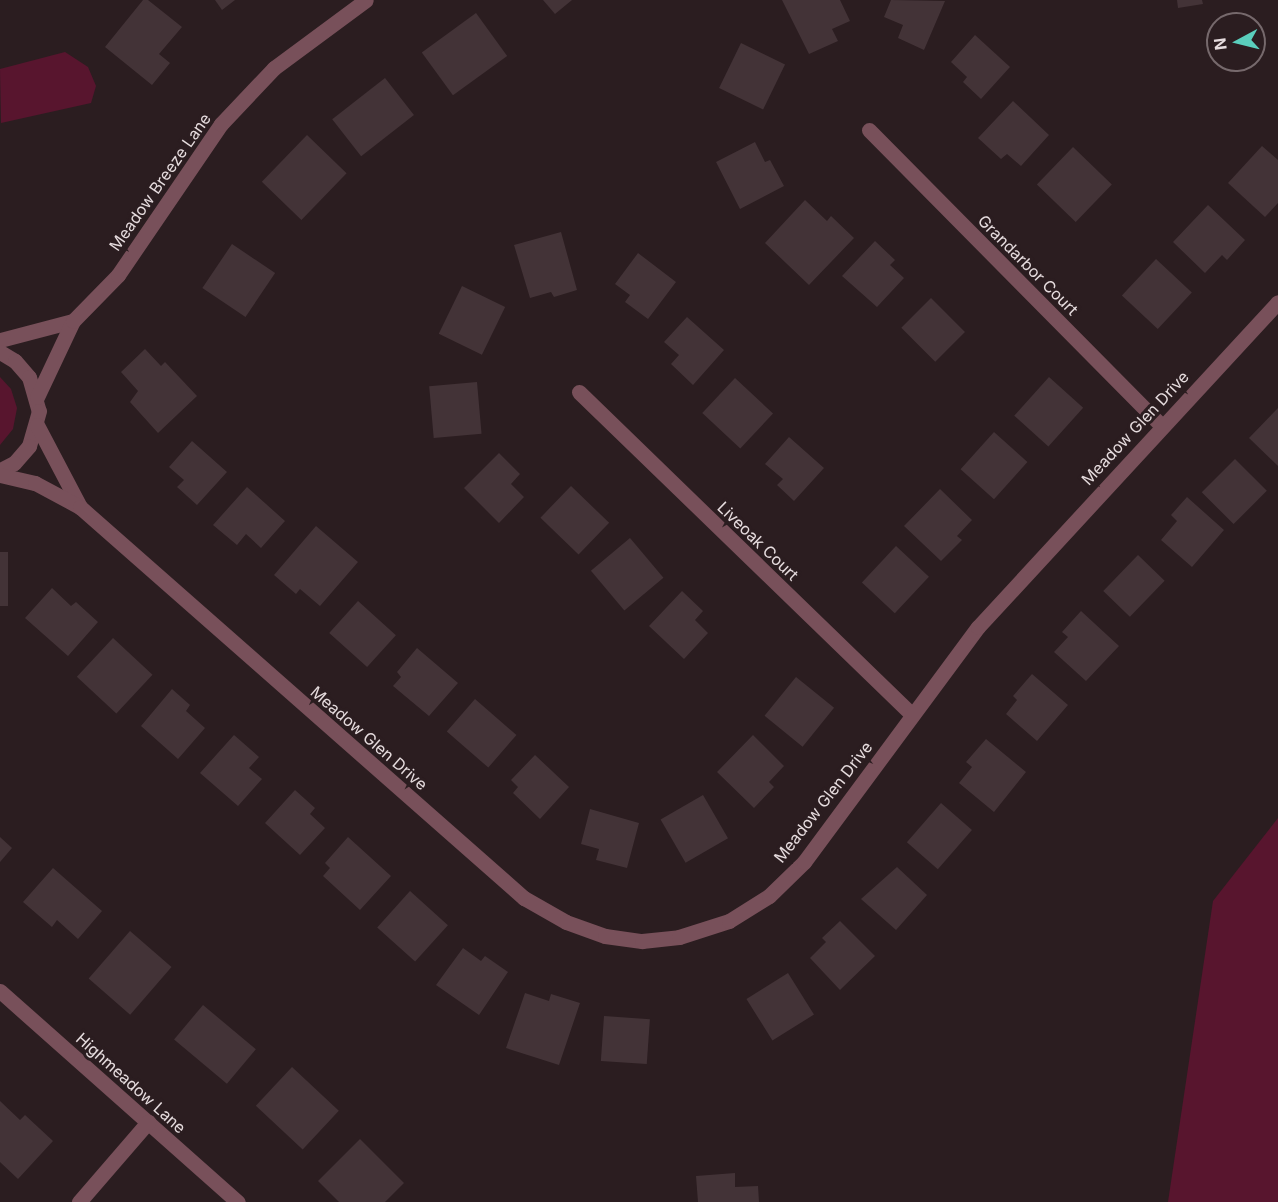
<!DOCTYPE html>
<html>
<head>
<meta charset="utf-8">
<style>
  body { margin:0 }
  #map { position:relative; width:1278px; height:1202px; overflow:hidden; background:#2b1d20; font-family:Inter,sans-serif }
  div>[style] { position:absolute }
  [style*='--x'] { left:calc(var(--x)*1px); top:calc(var(--y)*1px); width:calc(var(--w)*1px); rotate:calc(var(--a)*1deg) }
  .green>* { inset:0; background:#58152e }
  .building>* { inset:0; background:#433337; transform-origin:0 0 }
  .minor>* { height:15px; margin:-7.5px; padding:0 7.5px; transform-origin:7.5px; border-radius:7.5px; background:#78505a }
  span { translate:-50% -50%; white-space:nowrap; text-align:center; line-height:1.15; -webkit-text-stroke:6px #2b1d20; paint-order:stroke }
  .street-label { font-size:16px; color:#e6dcde }
  .north { position:absolute; left:1206px; top:12px; width:60px; height:60px; box-sizing:border-box; background:#2b1d20; border:2px solid #76696c; border-radius:50%; rotate:263deg; font-size:16px; font-weight:700; line-height:24px; text-align:center; color:#e6dcde }
  .north::after { content:''; display:block; margin:auto; width:21px; height:27px; background:#5acebc; clip-path:polygon(50% 0,100% 100%,50% 72%,0 100%) }
</style>
</head>
<body>
<div id="map">
  <div class="green">
    <div style="clip-path:polygon(65px 52px,88px 67px,96px 86px,91px 103px,1px 123px,0 69px)"></div>
    <div style="clip-path:polygon(0 377px,11px 389px,17px 408px,13px 429px,0 445px)"></div>
    <div style="clip-path:polygon(1278px 818px,1278px 1202px,1168px 1202px,1213px 901px)"></div>
  </div>
  <div class="building">
    <div style="clip-path:polygon(143px 0,148px 0,182px 27px,159px 54px,170px 63px,152px 85px,105px 47px)"></div>
    <div style="clip-path:polygon(215px 0,235px 0,222px 10px)"></div>
    <div style="clip-path:polygon(543px 0,572px 0,555px 14px)"></div>
    <div style="clip-path:polygon(782px 0,840px 0,850px 21px,832px 29px,838px 41px,809px 54px)"></div>
    <div style="clip-path:polygon(891px 0,945px 1px,924px 50px,898px 38px,903px 25px,884px 17px)"></div>
    <div style="clip-path:polygon(1177px 0,1202px 0,1203px 4px,1178px 8px)"></div>
    <div style="left:476px;top:13px;width:53px;height:67px;rotate:54deg"></div>
    <div style="clip-path:polygon(975px 35px,1010px 67px,981px 99px,963px 82px,967px 77px,951px 62px)"></div>
    <div style="left:741px;top:43px;width:49px;height:50px;rotate:26deg"></div>
    <div style="left:385px;top:78px;width:47px;height:67px;rotate:52deg"></div>
    <div style="clip-path:polygon(1013px 101px,1049px 135px,1021px 166px,1007px 154px,1001px 159px,978px 138px)"></div>
    <div style="left:307px;top:135px;width:55px;height:65px;rotate:44deg"></div>
    <div style="clip-path:polygon(755px 142px,765px 162px,770px 160px,784px 186px,740px 209px,716px 162px)"></div>
    <div style="clip-path:polygon(1262px 146px,1278px 160px,1278px 203px,1265px 217px,1228px 183px)"></div>
    <div style="left:1073px;top:147px;width:54px;height:52px;rotate:44deg"></div>
    <div style="clip-path:polygon(805px 200px,827px 221px,831px 216px,854px 238px,809px 285px,765px 243px)"></div>
    <div style="clip-path:polygon(1208px 205px,1245px 240px,1227px 260px,1222px 255px,1205px 273px,1173px 242px)"></div>
    <div style="clip-path:polygon(561px 232px,577px 290px,554px 297px,551px 292px,530px 298px,514px 245px)"></div>
    <div style="clip-path:polygon(875px 241px,895px 260px,890px 265px,904px 278px,877px 307px,842px 276px)"></div>
    <div style="left:232px;top:244px;width:52px;height:53px;rotate:34deg"></div>
    <div style="clip-path:polygon(638px 253px,676px 282px,648px 319px,625px 302px,630px 295px,615px 284px)"></div>
    <div style="left:1156px;top:259px;width:49px;height:50px;rotate:43deg"></div>
    <div style="left:462px;top:286px;width:48px;height:53px;rotate:26deg"></div>
    <div style="left:931px;top:298px;width:48px;height:42px;rotate:45deg"></div>
    <div style="clip-path:polygon(687px 317px,724px 350px,693px 385px,671px 364px,679px 355px,664px 342px)"></div>
    <div style="clip-path:polygon(145px 349px,161px 366px,165px 362px,197px 396px,158px 433px,130px 402px,138px 391px,121px 372px)"></div>
    <div style="left:1049px;top:377px;width:46px;height:52px;rotate:42deg"></div>
    <div style="left:735px;top:378px;width:52px;height:48px;rotate:43deg"></div>
    <div style="left:477px;top:382px;width:52px;height:48px;rotate:85deg"></div>
    <div style="clip-path:polygon(1278px 408px,1278px 466px,1249px 438px)"></div>
    <div style="left:994px;top:432px;width:45px;height:50px;rotate:42deg"></div>
    <div style="clip-path:polygon(789px 437px,824px 468px,794px 501px,777px 485px,783px 479px,765px 464px)"></div>
    <div style="clip-path:polygon(192px 441px,227px 472px,197px 505px,177px 487px,184px 480px,169px 467px)"></div>
    <div style="clip-path:polygon(499px 453px,520px 474px,511px 484px,524px 497px,499px 523px,464px 488px)"></div>
    <div style="left:1235px;top:459px;width:45px;height:47px;rotate:45deg"></div>
    <div style="left:571px;top:486px;width:53px;height:44px;rotate:44deg"></div>
    <div style="clip-path:polygon(247px 487px,285px 521px,261px 548px,246px 534px,237px 545px,213px 525px)"></div>
    <div style="clip-path:polygon(940px 489px,972px 520px,957px 536px,962px 540px,941px 561px,904px 526px)"></div>
    <div style="clip-path:polygon(1187px 497px,1224px 530px,1192px 567px,1161px 540px,1177px 521px,1171px 515px)"></div>
    <div style="clip-path:polygon(316px 526px,358px 562px,320px 606px,300px 589px,296px 594px,274px 575px)"></div>
    <div style="left:630px;top:538px;width:52px;height:51px;rotate:50deg"></div>
    <div style="left:896px;top:546px;width:45px;height:50px;rotate:43deg"></div>
    <div style="left:0;top:552px;width:8px;height:54px"></div>
    <div style="left:1138px;top:555px;width:37px;height:50px;rotate:44deg"></div>
    <div style="clip-path:polygon(52px 588px,71px 606px,76px 602px,98px 622px,68px 656px,25px 618px)"></div>
    <div style="clip-path:polygon(682px 591px,703px 611px,695px 620px,708px 633px,684px 659px,649px 626px)"></div>
    <div style="left:358px;top:601px;width:51px;height:43px;rotate:42deg"></div>
    <div style="clip-path:polygon(1081px 611px,1119px 646px,1086px 681px,1054px 652px,1068px 637px,1062px 632px)"></div>
    <div style="left:113px;top:638px;width:54px;height:53px;rotate:43deg"></div>
    <div style="clip-path:polygon(417px 648px,458px 683px,429px 716px,393px 686px,401px 677px,397px 672px)"></div>
    <div style="clip-path:polygon(1032px 674px,1068px 705px,1037px 741px,1006px 714px,1017px 700px,1013px 696px)"></div>
    <div style="left:796px;top:677px;width:49px;height:50px;rotate:39deg"></div>
    <div style="clip-path:polygon(172px 689px,190px 705px,186px 711px,205px 728px,178px 759px,141px 726px)"></div>
    <div style="left:475px;top:699px;width:55px;height:43px;rotate:41deg"></div>
    <div style="clip-path:polygon(234px 735px,259px 757px,249px 768px,262px 779px,238px 806px,200px 773px)"></div>
    <div style="clip-path:polygon(753px 735px,784px 766px,769px 782px,774px 787px,754px 808px,717px 772px)"></div>
    <div style="clip-path:polygon(986px 739px,1026px 772px,994px 812px,959px 783px,972px 767px,966px 762px)"></div>
    <div style="clip-path:polygon(535px 755px,569px 787px,540px 819px,513px 793px,518px 787px,511px 780px)"></div>
    <div style="clip-path:polygon(295px 790px,315px 808px,310px 814px,325px 828px,300px 855px,265px 823px)"></div>
    <div style="left:703px;top:795px;width:50px;height:49px;rotate:60deg"></div>
    <div style="left:941px;top:803px;width:41px;height:52px;rotate:41deg"></div>
    <div style="clip-path:polygon(590px 809px,639px 823px,627px 868px,596px 860px,599px 849px,581px 844px)"></div>
    <div style="clip-path:polygon(0 837px,12px 848px,0 862px)"></div>
    <div style="clip-path:polygon(348px 837px,391px 876px,360px 910px,323px 876px,330px 868px,325px 863px)"></div>
    <div style="clip-path:polygon(897px 867px,927px 895px,896px 930px,861px 899px)"></div>
    <div style="clip-path:polygon(53px 868px,102px 911px,78px 939px,57px 920px,52px 927px,23px 902px)"></div>
    <div style="left:410px;top:891px;width:51px;height:49px;rotate:42deg"></div>
    <div style="clip-path:polygon(840px 921px,875px 956px,840px 990px,810px 958px,826px 942px,822px 938px)"></div>
    <div style="left:130px;top:931px;width:55px;height:63px;rotate:41deg"></div>
    <div style="clip-path:polygon(463px 948px,481px 961px,485px 956px,508px 972px,479px 1015px,436px 985px)"></div>
    <div style="left:788px;top:973px;width:49px;height:49px;rotate:58deg"></div>
    <div style="clip-path:polygon(525px 993px,549px 1001px,551px 994px,580px 1003px,559px 1065px,506px 1048px)"></div>
    <div style="left:203px;top:1005px;width:69px;height:45px;rotate:40deg"></div>
    <div style="left:604px;top:1016px;width:46px;height:45px;rotate:4deg"></div>
    <div style="left:292px;top:1067px;width:64px;height:53px;rotate:43deg"></div>
    <div style="clip-path:polygon(0 1101px,20px 1120px,25px 1115px,53px 1141px,18px 1179px,0 1162px)"></div>
    <div style="clip-path:polygon(360px 1139px,404px 1183px,385px 1202px,339px 1202px,318px 1181px)"></div>
    <div style="clip-path:polygon(735px 1173px,735px 1187px,758px 1186px,759px 1202px,698px 1202px,696px 1176px)"></div>
  </div>
  <div class="minor">
    <div style="--x:869;--y:130;--w:416;--a:45.3"></div>
    <div style="--x:0;--y:340;--w:75;--a:-14.6"></div>
    <div style="--x:0;--y:352;--w:17;--a:31"></div>
    <div style="--x:15;--y:361;--w:21;--a:49"></div>
    <div style="--x:29;--y:377;--w:35;--a:74"></div>
    <div style="--x:39;--y:411;--w:36;--a:106"></div>
    <div style="--x:29;--y:446;--w:23;--a:131"></div>
    <div style="--x:14;--y:463;--w:16;--a:153"></div>
    <div style="--x:579;--y:392;--w:464;--a:44.1"></div>
    <div style="--x:37;--y:397;--w:84;--a:-64.7"></div>
    <div style="--x:73;--y:321;--w:64;--a:-45.6"></div>
    <div style="--x:118;--y:275;--w:183;--a:-55.7"></div>
    <div style="--x:221;--y:124;--w:77;--a:-46.6"></div>
    <div style="--x:274;--y:68;--w:114;--a:-36.5"></div>
    <div style="--x:37;--y:425;--w:93;--a:62.3"></div>
    <div style="--x:0;--y:475;--w:36;--a:13"></div>
    <div style="--x:35;--y:483;--w:51;--a:28.1"></div>
    <div style="--x:80;--y:507;--w:592;--a:41.37"></div>
    <div style="--x:524;--y:898;--w:48;--a:29.7"></div>
    <div style="--x:566;--y:922;--w:41;--a:19.7"></div>
    <div style="--x:605;--y:936;--w:37;--a:8"></div>
    <div style="--x:642;--y:941;--w:37;--a:-6"></div>
    <div style="--x:679;--y:937;--w:52;--a:-17.7"></div>
    <div style="--x:729;--y:921;--w:47;--a:-32"></div>
    <div style="--x:769;--y:896;--w:49;--a:-44.2"></div>
    <div style="--x:804;--y:862;--w:292;--a:-53.5"></div>
    <div style="--x:978;--y:627;--w:442;--a:-47.3"></div>
    <div style="--x:0;--y:991;--w:318;--a:41.6"></div>
    <div style="--x:79;--y:1202;--w:106;--a:-49.2"></div>
  </div>
  <div class="street-label">
    <span style="left:160px;top:182px;rotate:-55deg">Meadow Breeze Lane</span>
    <span style="left:1028px;top:265px;rotate:45deg">Grandarbor Court</span>
    <span style="left:1135px;top:428px;rotate:-47deg">Meadow Glen Drive</span>
    <span style="left:758px;top:541px;rotate:44deg">Liveoak Court</span>
    <span style="left:369px;top:738px;rotate:41deg">Meadow Glen Drive</span>
    <span style="left:823px;top:802px;rotate:-52deg">Meadow Glen Drive</span>
    <span style="left:131px;top:1083px;rotate:42deg">Highmeadow Lane</span>
  </div>
  <div class="north">N</div>
</div>
</body>
</html>
